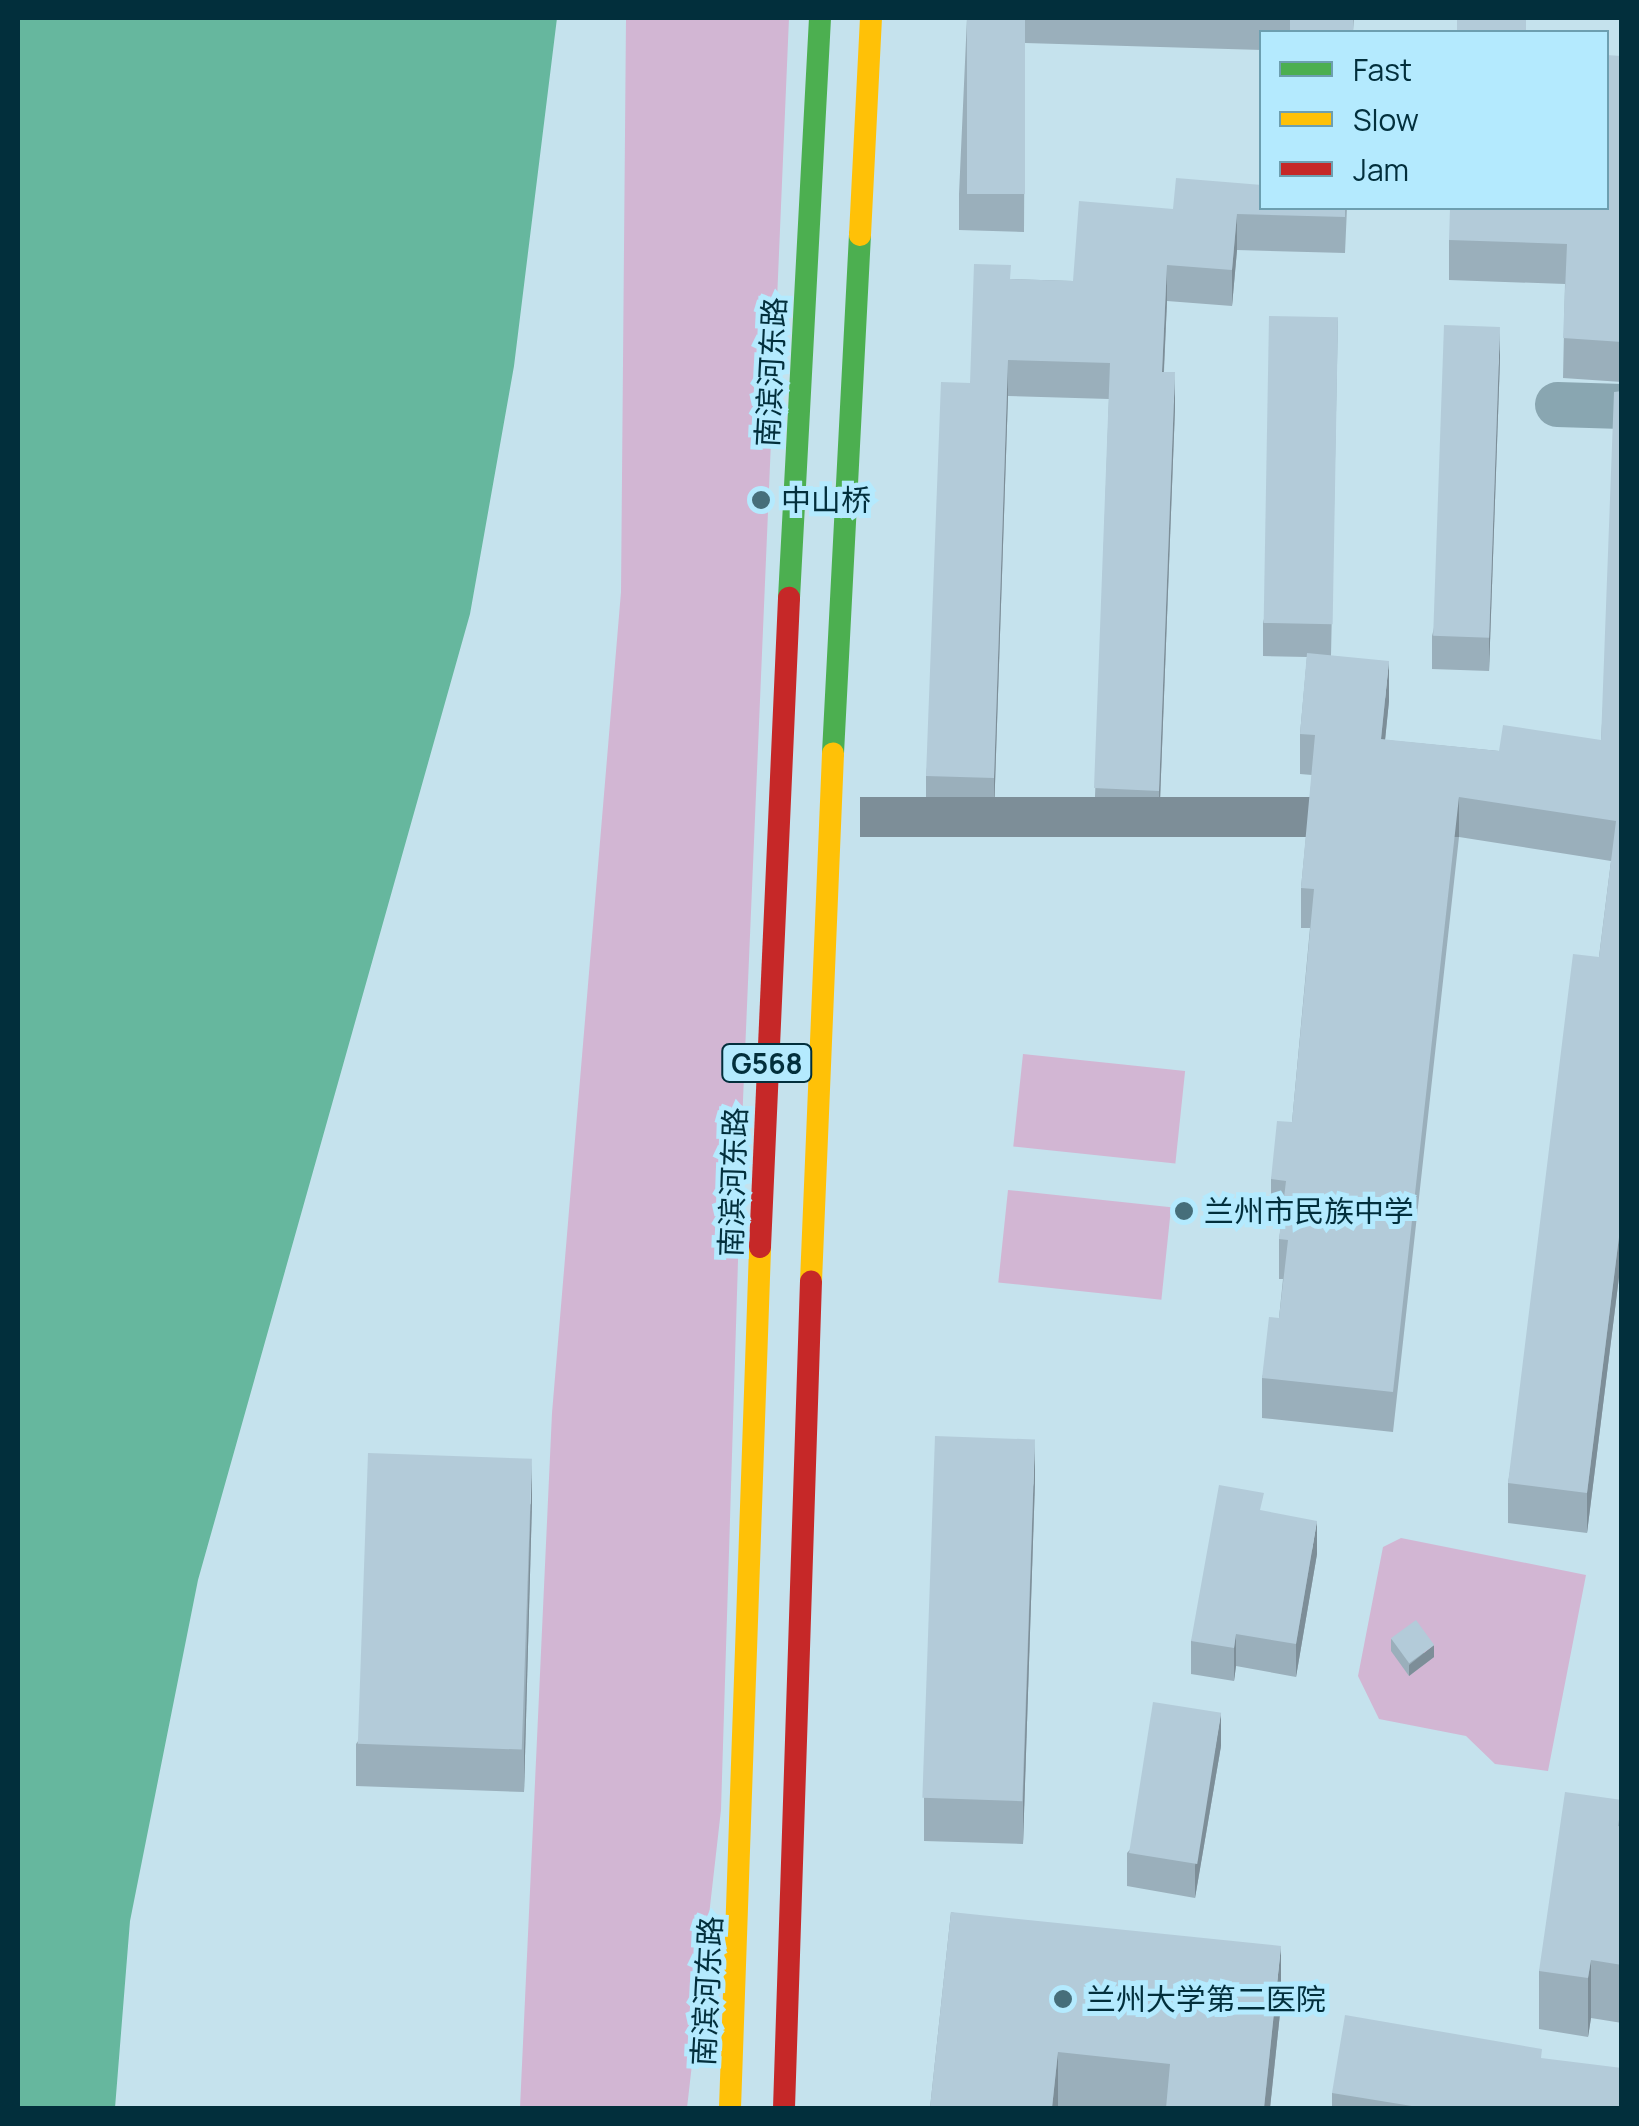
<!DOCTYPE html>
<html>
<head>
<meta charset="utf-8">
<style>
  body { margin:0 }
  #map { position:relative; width:1639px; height:2126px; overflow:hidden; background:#c5e2ed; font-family:Manrope,"Noto Sans SC",sans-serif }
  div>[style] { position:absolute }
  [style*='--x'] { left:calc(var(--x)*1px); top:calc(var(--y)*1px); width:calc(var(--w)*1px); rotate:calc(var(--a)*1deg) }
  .green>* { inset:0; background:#d2b6d3; transform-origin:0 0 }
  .water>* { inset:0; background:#66b79e }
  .street>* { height:45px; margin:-22.5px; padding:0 22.5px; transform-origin:22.5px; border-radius:22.5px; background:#89a6b1 }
  .fast>* { height:22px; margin:-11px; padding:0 11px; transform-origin:11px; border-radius:11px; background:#4caf50 }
  .slow>* { height:22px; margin:-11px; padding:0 11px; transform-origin:11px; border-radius:11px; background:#ffc107 }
  .jam>* { height:22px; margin:-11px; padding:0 11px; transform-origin:11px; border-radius:11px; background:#c62828 }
  .wall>* { inset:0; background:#9aafbb }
  .shaded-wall>* { inset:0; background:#7d8e98; transform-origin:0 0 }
  .building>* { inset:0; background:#b3cbd9; transform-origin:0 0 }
  .dots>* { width:28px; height:28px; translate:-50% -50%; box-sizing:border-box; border:5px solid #b4eafe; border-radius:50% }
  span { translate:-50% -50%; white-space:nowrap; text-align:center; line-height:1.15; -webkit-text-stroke:10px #b4eafe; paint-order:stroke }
  .shield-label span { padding:2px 8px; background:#b4eafe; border:2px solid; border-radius:8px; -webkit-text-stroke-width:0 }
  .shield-label { font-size:28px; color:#022f3c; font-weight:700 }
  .street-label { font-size:30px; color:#022f3c }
  .poi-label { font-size:30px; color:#022f3c }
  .left { translate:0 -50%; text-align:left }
  .frame { position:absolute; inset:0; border:20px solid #022f3c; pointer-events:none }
  .legend { position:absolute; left:1259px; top:30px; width:350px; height:180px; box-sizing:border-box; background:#b4eafe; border:2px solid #6d9fb0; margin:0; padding:12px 18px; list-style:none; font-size:30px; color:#022f3c }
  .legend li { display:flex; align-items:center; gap:20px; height:50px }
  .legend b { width:50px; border:2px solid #6d9fb0 }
</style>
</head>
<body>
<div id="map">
  <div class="green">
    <div style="clip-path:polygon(626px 18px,789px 18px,743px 1100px,721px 1810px,687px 2108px,520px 2108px,552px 1413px,621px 592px)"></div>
    <div style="left:1023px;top:1054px;width:163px;height:93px;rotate:6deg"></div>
    <div style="left:1008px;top:1190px;width:164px;height:93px;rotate:6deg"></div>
    <div style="clip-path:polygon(1401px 1538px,1586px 1575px,1548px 1771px,1495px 1764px,1466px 1736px,1379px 1719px,1358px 1676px,1383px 1547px)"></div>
  </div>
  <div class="water">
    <div style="clip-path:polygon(18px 18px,557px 18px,514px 366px,470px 614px,198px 1580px,130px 1921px,115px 2108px,18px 2108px)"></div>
  </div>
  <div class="street">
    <div style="--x:1557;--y:404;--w:65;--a:1.8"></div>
  </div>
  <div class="fast">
    <div style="--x:789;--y:598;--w:581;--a:-86.94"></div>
    <div style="--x:833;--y:753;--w:519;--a:-87.02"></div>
  </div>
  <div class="slow">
    <div style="--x:860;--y:235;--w:217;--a:-87.1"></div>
    <div style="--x:811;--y:1281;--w:528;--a:-87.61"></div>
    <div style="--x:730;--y:2108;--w:862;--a:-88"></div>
  </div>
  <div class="jam">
    <div style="--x:760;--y:1247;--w:650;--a:-87.44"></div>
    <div style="--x:784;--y:2108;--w:827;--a:-88.13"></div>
  </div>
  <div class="wall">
    <div style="clip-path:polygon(967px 18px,1354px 18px,1353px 32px,1262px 32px,1262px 50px,1025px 43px,1024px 232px,959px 230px,959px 194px)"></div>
    <div style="clip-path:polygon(1622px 56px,1622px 382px,1563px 378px,1565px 284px,1449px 280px,1449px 240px)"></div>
    <div style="clip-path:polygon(1347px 208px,1345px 253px,1237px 250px,1232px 306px,1167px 301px,1164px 372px,1175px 408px,1159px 827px,1094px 825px,1109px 399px,1008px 396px,994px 814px,926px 812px,926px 776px,970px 383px,1011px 279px,1073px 281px,1173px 209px)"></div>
    <div style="clip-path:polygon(1338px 317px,1331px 656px,1389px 701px,1385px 740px,1499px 751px,1601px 740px,1622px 391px,1622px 1253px,1587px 1533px,1508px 1523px,1508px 1483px,1599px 957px,1611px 861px,1459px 837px,1393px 1432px,1262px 1418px,1262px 1378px,1279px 1318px,1283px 1279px,1279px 1279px,1279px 1239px,1282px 1220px,1271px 1219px,1271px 1179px,1292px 1122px,1310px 928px,1301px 928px,1301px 888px,1312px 775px,1300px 774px,1300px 734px,1307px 657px,1263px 656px,1263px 623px)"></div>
    <div style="clip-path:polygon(1500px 359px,1489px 671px,1432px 669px,1432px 636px)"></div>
    <div style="clip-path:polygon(1035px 1481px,1023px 1844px,924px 1841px,924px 1798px)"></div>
    <div style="clip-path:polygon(532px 1502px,524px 1792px,356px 1786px,356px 1744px)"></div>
    <div style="clip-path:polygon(1264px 1511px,1317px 1554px,1296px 1677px,1236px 1666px,1234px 1681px,1191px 1674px,1191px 1641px)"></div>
    <div style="clip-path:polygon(1391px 1639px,1434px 1657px,1409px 1676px,1391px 1651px)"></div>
    <div style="clip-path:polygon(1221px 1746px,1195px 1898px,1127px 1886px,1127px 1853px)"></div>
    <div style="clip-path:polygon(1622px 1800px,1622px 2023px,1591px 2018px,1588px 2037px,1539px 2029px,1539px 1971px)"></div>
    <div style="clip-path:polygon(951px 1912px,1281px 2004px,1270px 2108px,930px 2108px)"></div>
    <div style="clip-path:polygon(1542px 2059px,1622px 2108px,1332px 2108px,1332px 2093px)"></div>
  </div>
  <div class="shaded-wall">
    <div style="clip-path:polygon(1237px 214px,1237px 250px,1232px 306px,1232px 270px)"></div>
    <div style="clip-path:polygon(1167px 265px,1167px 301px,1162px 408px,1162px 372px)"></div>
    <div style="clip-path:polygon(1500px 327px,1500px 359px,1489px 671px,1489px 638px)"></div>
    <div style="clip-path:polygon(1008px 360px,1008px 396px,994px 814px,994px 778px)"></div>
    <div style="clip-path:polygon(1175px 372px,1175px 408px,1159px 827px,1159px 791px)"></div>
    <div style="clip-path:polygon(1389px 661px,1389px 701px,1381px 780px,1381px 739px)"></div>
    <div style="left:1459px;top:797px;width:40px;height:599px;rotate:90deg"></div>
    <div style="clip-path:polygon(1622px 1213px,1622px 1253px,1587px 1533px,1587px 1493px)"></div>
    <div style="clip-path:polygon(1035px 1439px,1035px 1481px,1023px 1844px,1023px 1802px)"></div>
    <div style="clip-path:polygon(532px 1459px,532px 1502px,524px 1792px,524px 1749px)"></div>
    <div style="clip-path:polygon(1317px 1521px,1317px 1554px,1296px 1677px,1296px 1644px)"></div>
    <div style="clip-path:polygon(1236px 1634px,1236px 1666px,1234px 1681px,1234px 1648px)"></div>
    <div style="clip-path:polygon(1434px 1645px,1434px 1657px,1409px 1676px,1409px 1665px)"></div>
    <div style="clip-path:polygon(1221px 1713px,1221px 1746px,1195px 1898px,1195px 1866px)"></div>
    <div style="clip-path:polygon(1281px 1946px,1281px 2004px,1270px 2108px,1264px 2108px)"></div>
    <div style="clip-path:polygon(1591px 1960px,1591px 2018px,1588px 2037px,1588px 1978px)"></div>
    <div style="clip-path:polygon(1058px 2052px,1058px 2108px,1052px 2108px)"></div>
  </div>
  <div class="building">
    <div style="left:967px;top:18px;width:58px;height:176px"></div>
    <div style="left:1290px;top:18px;width:63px;height:14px"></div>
    <div style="left:1457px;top:18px;width:69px;height:14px"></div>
    <div style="clip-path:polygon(1606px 55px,1622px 56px,1622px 342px,1563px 338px,1567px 244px,1449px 240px,1450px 208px,1606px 208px)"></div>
    <div style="clip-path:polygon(1176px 178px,1262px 185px,1262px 208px,1345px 208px,1345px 217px,1237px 214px,1232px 270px,1167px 265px,1162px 372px,1175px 372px,1159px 791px,1094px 788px,1110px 363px,1008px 360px,994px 778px,926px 776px,941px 382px,970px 383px,974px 264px,1011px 265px,1010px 279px,1073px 281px,1079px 201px,1173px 209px)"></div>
    <div style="left:1269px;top:316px;width:69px;height:307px;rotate:1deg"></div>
    <div style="left:1444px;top:325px;width:56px;height:311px;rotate:2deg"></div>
    <div style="clip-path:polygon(1622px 391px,1622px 1213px,1587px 1493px,1508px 1483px,1573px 954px,1599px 957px,1616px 821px,1459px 797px,1393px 1392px,1262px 1378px,1269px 1317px,1279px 1318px,1288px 1240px,1279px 1239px,1286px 1181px,1271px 1179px,1277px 1121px,1292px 1122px,1314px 889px,1301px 888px,1315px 735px,1300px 734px,1307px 653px,1389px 661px,1381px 739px,1499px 751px,1503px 725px,1601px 740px,1614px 392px)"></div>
    <div style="left:935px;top:1436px;width:100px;height:362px;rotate:2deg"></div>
    <div style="left:368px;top:1453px;width:164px;height:291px;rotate:2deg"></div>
    <div style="clip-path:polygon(1219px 1485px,1264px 1493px,1260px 1510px,1317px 1521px,1296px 1644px,1236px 1634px,1234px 1648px,1191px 1641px)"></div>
    <div style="left:1416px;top:1620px;width:31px;height:31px;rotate:54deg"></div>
    <div style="left:1153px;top:1702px;width:69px;height:153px;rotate:9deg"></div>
    <div style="clip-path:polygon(1565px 1792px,1622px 1800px,1618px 1826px,1622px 1827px,1622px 1965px,1591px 1960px,1588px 1978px,1539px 1971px)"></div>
    <div style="clip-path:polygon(951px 1912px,1281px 1946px,1264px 2108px,1166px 2108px,1170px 2064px,1058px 2052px,1052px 2108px,930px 2108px)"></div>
    <div style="clip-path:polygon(1345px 2015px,1542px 2049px,1541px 2058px,1622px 2068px,1622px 2108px,1424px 2108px,1332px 2093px)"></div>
  </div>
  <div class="dots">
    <div style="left:761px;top:500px;background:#466e7a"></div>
    <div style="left:1184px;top:1211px;background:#466e7a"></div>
    <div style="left:1063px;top:1999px;background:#466e7a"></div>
  </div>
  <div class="shield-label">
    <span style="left:767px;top:1063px">G568</span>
  </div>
  <div class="street-label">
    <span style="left:771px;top:372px;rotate:-87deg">南滨河东路</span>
    <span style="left:733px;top:1182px;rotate:-88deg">南滨河东路</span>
    <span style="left:707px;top:1991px;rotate:-87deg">南滨河东路</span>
  </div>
  <div class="poi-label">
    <span class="left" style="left:781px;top:500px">中山桥</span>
    <span class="left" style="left:1204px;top:1211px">兰州市民族中学</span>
    <span class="left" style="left:1086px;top:1999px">兰州大学第二医院</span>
  </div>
  <div class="frame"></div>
  <ul class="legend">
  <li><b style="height:12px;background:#4caf50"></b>Fast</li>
  <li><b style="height:12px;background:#ffc107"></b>Slow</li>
  <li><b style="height:12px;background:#c62828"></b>Jam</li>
  </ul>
</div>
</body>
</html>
